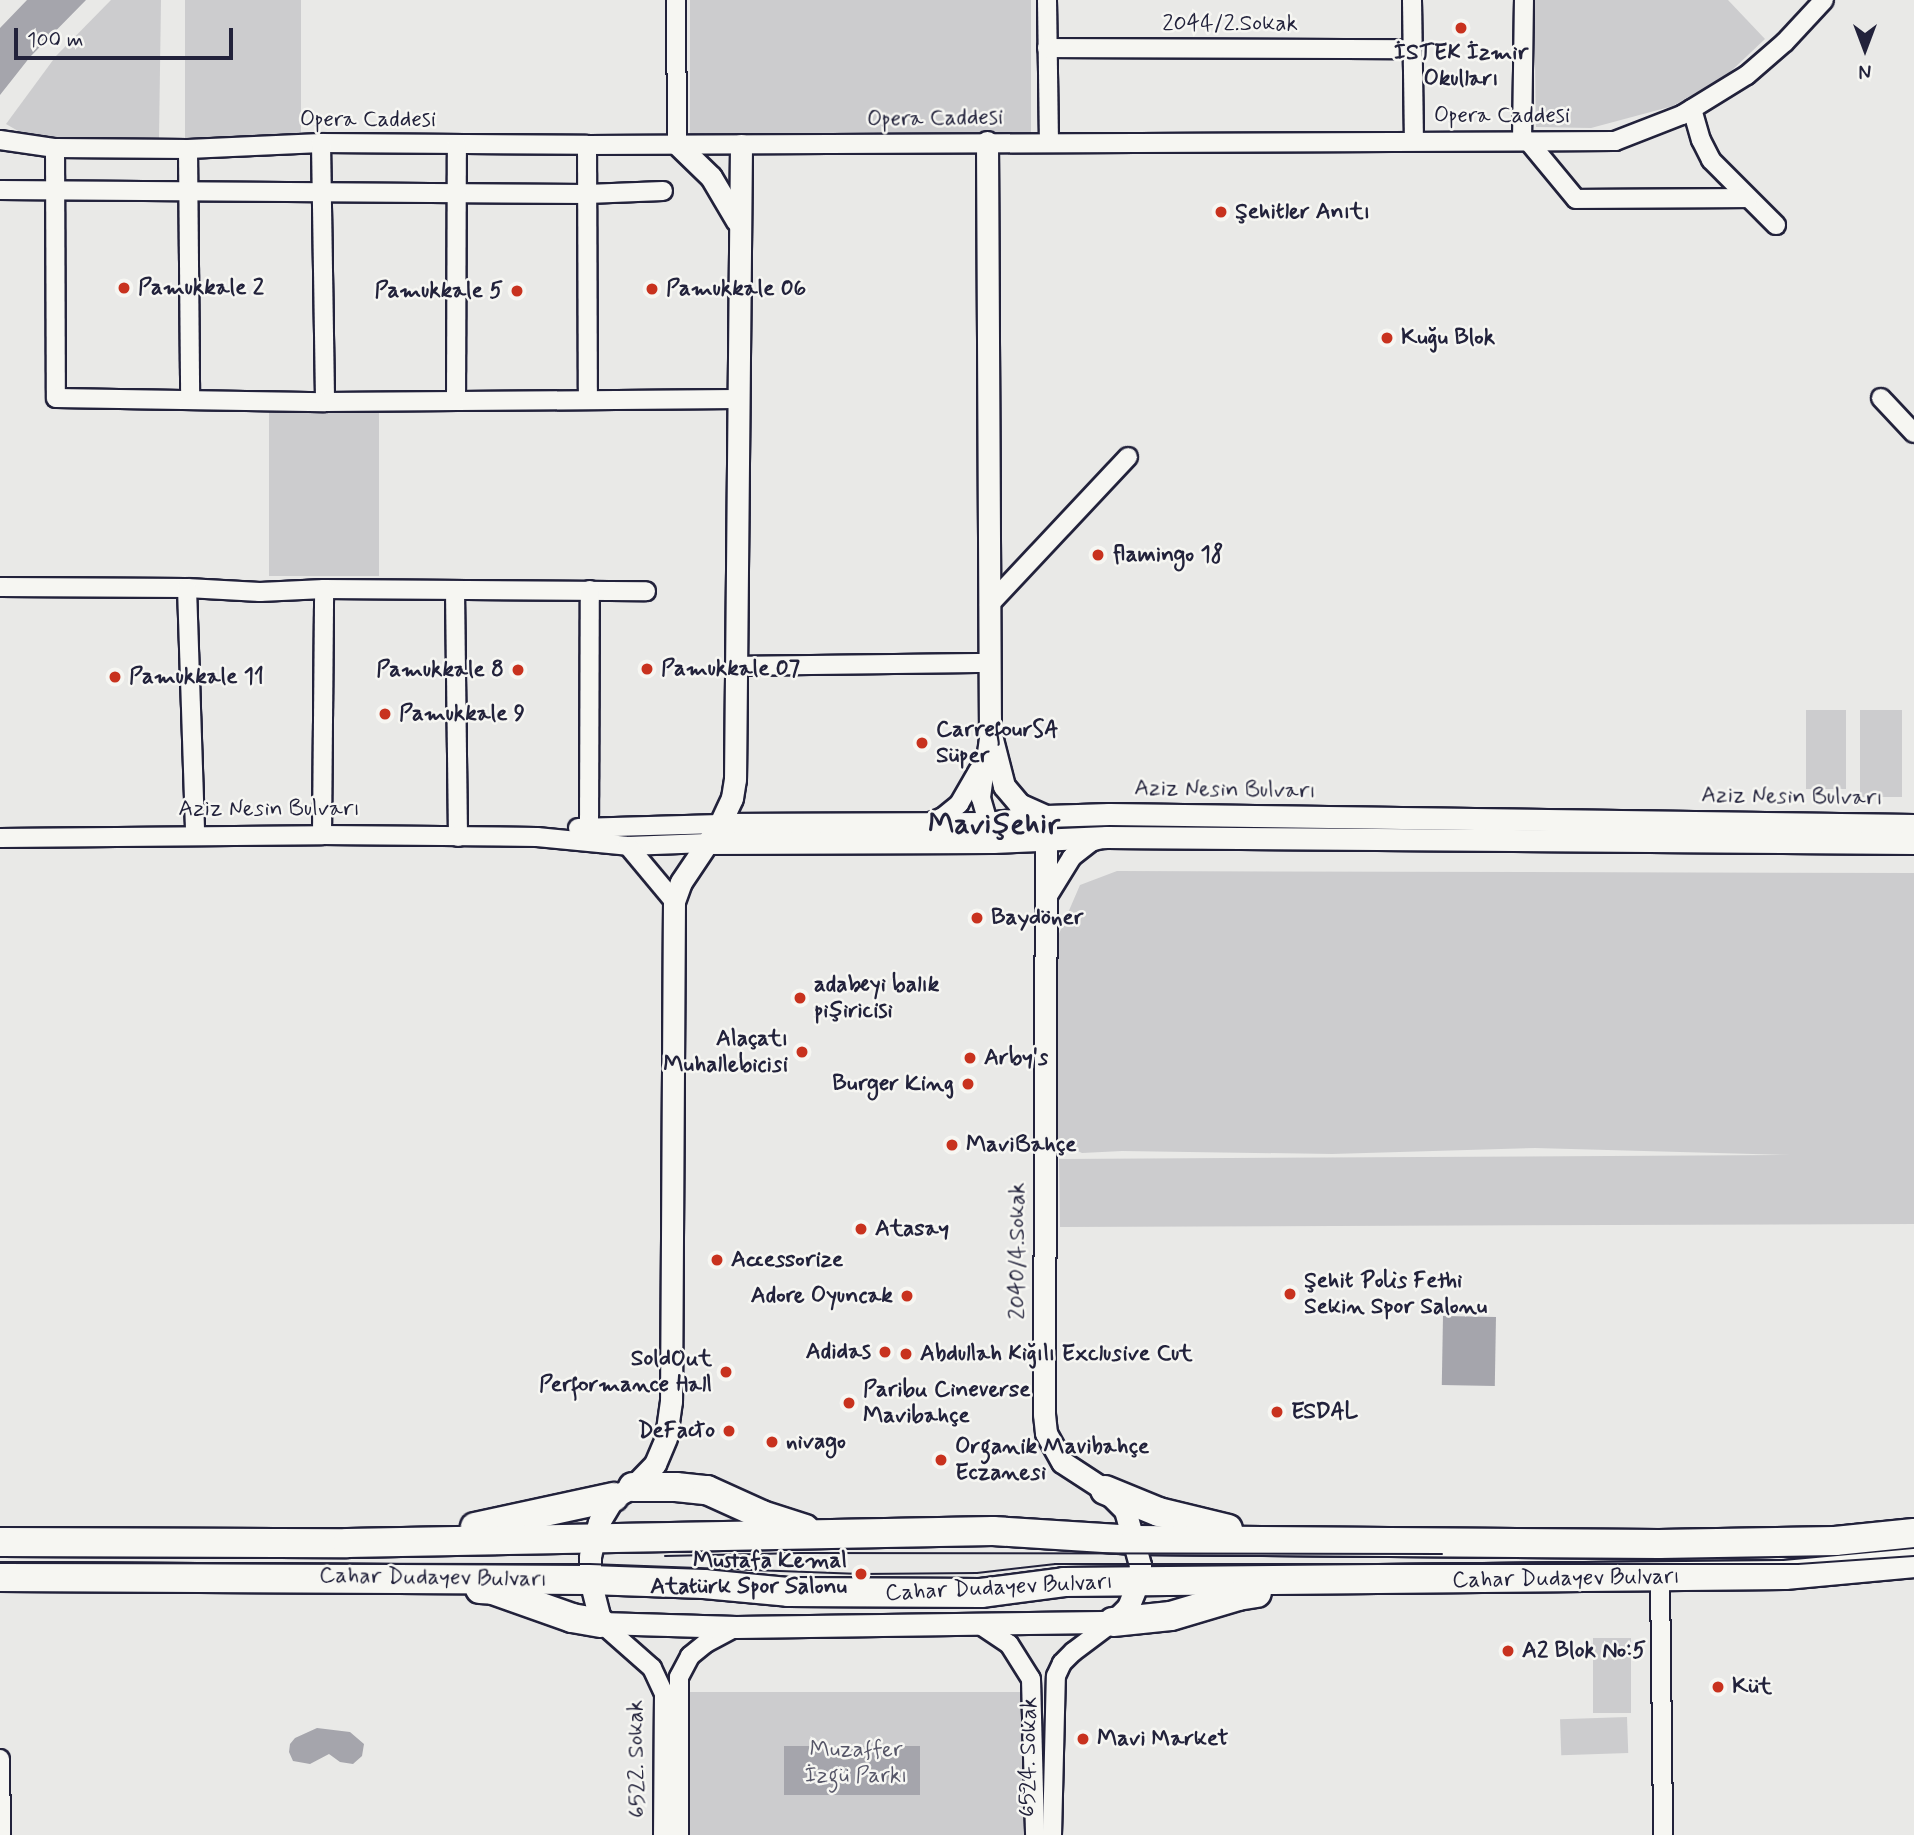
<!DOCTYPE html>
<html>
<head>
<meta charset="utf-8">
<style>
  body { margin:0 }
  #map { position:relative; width:1914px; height:1835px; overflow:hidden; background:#e9e9e7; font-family:Mynerve,sans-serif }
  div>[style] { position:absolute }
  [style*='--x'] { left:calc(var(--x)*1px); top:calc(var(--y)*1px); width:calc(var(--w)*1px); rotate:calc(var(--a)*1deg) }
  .green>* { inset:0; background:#ccccce; transform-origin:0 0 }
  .water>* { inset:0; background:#a5a5ac; transform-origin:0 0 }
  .roads { filter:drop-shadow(2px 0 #22223b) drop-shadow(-2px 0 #22223b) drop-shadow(0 2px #22223b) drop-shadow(0 -2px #22223b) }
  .minor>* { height:18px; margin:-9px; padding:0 9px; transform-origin:9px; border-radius:9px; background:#f6f6f2 }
  .tertiary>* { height:21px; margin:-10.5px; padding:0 10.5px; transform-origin:10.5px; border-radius:10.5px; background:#f6f6f2 }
  .primary>* { height:28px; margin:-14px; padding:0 14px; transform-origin:14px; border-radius:14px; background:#f6f6f2 }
  .tram>* { height:2px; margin:-1px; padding:0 1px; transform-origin:1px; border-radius:1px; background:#22223b }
  .dots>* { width:19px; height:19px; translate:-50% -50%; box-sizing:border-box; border:4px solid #f6f6f2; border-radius:50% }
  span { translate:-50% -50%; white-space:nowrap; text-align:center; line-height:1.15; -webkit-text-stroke:5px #f6f6f2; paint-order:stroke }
  .street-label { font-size:23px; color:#22223b }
  .poi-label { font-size:23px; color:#22223b; font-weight:700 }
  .left { translate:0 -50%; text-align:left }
  .right { translate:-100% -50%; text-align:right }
  .park-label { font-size:23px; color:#555567 }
  .district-label { font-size:30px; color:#22223b; font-weight:700 }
  .north { position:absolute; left:1830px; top:14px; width:70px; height:70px; -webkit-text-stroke:5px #f6f6f2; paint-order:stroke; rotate:180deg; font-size:19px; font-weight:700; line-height:28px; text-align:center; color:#22223b }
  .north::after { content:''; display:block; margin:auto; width:24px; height:32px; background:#22223b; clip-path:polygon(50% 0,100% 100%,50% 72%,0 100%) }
  .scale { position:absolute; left:14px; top:28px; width:219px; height:32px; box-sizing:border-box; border:4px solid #22223b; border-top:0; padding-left:9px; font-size:21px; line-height:24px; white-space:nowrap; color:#22223b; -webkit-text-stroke:5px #f6f6f2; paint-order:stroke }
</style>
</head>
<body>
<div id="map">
  <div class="green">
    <div style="clip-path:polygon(111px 0,161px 0,159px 138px,39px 143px,6px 124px,56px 56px)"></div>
    <div style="left:185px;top:0;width:116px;height:140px"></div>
    <div style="left:690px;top:0;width:341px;height:134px"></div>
    <div style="clip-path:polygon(1534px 0,1728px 0,1765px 39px,1729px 73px,1673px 106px,1591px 128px,1536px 127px)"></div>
    <div style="left:379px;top:405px;width:171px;height:110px;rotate:90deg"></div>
    <div style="left:1806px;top:710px;width:40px;height:79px"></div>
    <div style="left:1860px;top:710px;width:42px;height:87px"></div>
    <div style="clip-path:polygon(1117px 871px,1914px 873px,1914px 1224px,1060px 1227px,1059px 1159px,1791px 1155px,1535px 1148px,1332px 1154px,1122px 1151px,1082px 1153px,1056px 1141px,1055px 943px,1080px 885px)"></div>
    <div style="left:1593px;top:1638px;width:38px;height:75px"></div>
    <div style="left:688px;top:1692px;width:336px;height:143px"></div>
    <div style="left:1627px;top:1717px;width:36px;height:67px;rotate:88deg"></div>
  </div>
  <div class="water">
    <div style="clip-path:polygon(27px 0,86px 0,30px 57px,0 95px,0 28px)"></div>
    <div style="left:1443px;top:1316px;width:53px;height:69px;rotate:1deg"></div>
    <div style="clip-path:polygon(317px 1728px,350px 1732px,364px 1744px,362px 1756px,353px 1764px,340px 1762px,329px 1754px,310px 1764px,293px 1761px,289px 1752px,290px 1744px,295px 1738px)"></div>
    <div style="left:784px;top:1746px;width:136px;height:49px"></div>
  </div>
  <div class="roads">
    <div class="minor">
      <div style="--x:676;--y:0;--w:144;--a:89.6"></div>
      <div style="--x:1047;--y:0;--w:142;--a:89.2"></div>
      <div style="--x:1412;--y:0;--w:141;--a:89.2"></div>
      <div style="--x:1047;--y:48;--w:365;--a:0.2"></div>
      <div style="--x:1692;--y:109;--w:32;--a:74"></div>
      <div style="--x:1701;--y:140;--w:22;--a:63"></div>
      <div style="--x:1711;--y:160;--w:92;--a:45"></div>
      <div style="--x:0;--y:140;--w:56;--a:8.3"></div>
      <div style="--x:55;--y:148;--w:133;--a:0.4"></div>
      <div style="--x:188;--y:149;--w:133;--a:-2.6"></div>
      <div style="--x:321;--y:143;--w:266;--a:0.4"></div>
      <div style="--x:587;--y:145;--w:1028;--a:-0.22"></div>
      <div style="--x:1615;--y:141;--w:72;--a:-21.2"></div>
      <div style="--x:1682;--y:115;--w:76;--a:-31.6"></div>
      <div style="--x:1747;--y:75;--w:50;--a:-41"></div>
      <div style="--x:1785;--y:42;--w:57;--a:-47.1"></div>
      <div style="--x:1522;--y:141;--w:141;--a:-89.2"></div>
      <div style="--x:1528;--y:141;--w:75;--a:50.4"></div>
      <div style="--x:1576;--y:199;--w:172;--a:-0.3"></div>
      <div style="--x:321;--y:143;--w:259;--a:89.1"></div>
      <div style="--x:587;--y:145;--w:254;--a:89.8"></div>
      <div style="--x:55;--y:148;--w:250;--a:89.8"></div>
      <div style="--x:56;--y:398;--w:269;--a:0.9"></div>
      <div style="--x:325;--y:402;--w:412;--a:-0.4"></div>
      <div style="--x:188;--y:149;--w:249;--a:89.5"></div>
      <div style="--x:0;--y:190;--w:587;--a:0.39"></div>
      <div style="--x:587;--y:194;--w:76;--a:-2.3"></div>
      <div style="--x:1881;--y:398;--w:48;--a:46.7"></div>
      <div style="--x:456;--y:400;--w:255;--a:-89.8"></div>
      <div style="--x:0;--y:587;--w:187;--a:0.3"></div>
      <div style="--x:187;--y:588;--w:73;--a:3.1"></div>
      <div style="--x:260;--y:592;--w:64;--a:-2.7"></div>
      <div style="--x:324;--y:589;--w:322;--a:0.4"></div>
      <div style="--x:187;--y:588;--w:246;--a:88.1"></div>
      <div style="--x:455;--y:591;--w:246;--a:89.3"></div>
      <div style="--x:989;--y:605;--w:203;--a:-46.8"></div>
      <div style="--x:737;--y:666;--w:252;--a:-0.7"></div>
      <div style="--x:990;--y:731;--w:68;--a:97.7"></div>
      <div style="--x:981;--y:798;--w:37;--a:74"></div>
      <div style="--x:928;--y:823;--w:16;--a:-22"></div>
      <div style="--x:943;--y:817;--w:21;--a:-39"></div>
      <div style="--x:959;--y:804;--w:39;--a:-60"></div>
      <div style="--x:589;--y:826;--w:236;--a:-89.8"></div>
      <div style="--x:578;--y:828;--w:142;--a:-1.6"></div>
      <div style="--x:322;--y:835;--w:246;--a:-89.5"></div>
      <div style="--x:0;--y:838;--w:322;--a:-0.5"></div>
      <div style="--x:322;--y:835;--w:215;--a:0.5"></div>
      <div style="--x:537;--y:837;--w:91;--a:5.6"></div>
      <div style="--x:628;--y:846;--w:79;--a:-2.2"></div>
      <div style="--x:628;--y:846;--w:72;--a:50.1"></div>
      <div style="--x:1046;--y:899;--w:49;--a:-58.2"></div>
      <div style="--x:1072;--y:857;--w:24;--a:-38"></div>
      <div style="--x:1091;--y:842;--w:10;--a:-17"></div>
      <div style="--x:1660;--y:1578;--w:257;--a:89.3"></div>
      <div style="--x:601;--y:1623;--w:68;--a:41.4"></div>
      <div style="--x:652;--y:1668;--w:29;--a:65"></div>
      <div style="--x:664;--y:1694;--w:141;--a:90.4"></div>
      <div style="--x:979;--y:1624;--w:36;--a:34"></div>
      <div style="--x:1009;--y:1644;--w:41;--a:57.8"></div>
      <div style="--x:1031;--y:1679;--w:156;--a:88.5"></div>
      <div style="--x:0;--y:1759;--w:76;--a:89.2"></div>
      <div style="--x:679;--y:1835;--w:158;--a:-90"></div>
      <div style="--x:679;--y:1677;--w:24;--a:-62"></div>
      <div style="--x:690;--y:1656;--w:21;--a:-39"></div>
      <div style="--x:706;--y:1643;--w:34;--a:-28"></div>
      <div style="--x:1052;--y:1835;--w:159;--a:-88.6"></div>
      <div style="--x:1056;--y:1676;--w:14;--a:-65"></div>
      <div style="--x:1062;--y:1663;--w:16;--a:-45"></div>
      <div style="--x:1073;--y:1652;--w:50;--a:-36.9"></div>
    </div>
    <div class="tertiary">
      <div style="--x:987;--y:142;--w:589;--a:89.71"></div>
      <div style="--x:990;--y:731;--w:57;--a:75.7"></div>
      <div style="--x:1004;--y:786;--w:23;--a:50"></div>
      <div style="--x:1019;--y:804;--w:27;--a:24"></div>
      <div style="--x:677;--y:144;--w:47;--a:44.1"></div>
      <div style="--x:711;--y:177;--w:51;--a:59.4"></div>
      <div style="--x:741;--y:145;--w:634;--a:90.54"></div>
      <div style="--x:735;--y:779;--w:19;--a:99"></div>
      <div style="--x:732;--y:798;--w:29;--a:115"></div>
      <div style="--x:720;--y:824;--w:70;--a:123.9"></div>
      <div style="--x:681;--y:882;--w:20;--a:110"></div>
      <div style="--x:674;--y:901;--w:500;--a:90.34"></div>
      <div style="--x:671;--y:1401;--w:37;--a:98"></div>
      <div style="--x:666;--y:1438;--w:28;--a:113"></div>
      <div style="--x:655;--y:1464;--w:32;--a:134"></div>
      <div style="--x:633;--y:1487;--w:21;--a:152"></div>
      <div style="--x:614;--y:1497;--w:29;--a:121"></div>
      <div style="--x:599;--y:1522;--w:18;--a:106"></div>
      <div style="--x:594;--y:1539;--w:17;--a:103"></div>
      <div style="--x:590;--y:1556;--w:24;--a:90"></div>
      <div style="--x:590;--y:1580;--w:44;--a:75.7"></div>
      <div style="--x:601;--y:1623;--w:135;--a:1.7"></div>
      <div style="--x:736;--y:1627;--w:377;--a:-0.8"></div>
      <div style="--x:1113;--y:1622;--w:21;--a:-45"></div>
      <div style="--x:1128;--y:1607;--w:27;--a:-68"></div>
      <div style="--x:1138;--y:1582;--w:17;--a:-83"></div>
      <div style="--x:1140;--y:1565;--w:57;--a:-105.3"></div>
      <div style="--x:1125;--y:1510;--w:28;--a:-135"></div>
      <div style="--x:1105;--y:1490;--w:51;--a:-146.9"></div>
      <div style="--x:1062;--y:1462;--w:33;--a:-119"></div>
      <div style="--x:1046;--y:1433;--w:19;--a:-96"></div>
      <div style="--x:1044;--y:1414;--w:598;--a:-89.81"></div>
      <div style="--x:720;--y:824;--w:268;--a:-0.2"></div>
      <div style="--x:988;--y:823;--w:58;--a:-6.9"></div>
      <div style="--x:1046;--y:816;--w:63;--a:-1.8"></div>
      <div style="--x:1109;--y:814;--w:805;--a:0.78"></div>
      <div style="--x:707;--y:843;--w:286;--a:-0.2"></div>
      <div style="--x:993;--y:842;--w:114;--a:-2.5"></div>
      <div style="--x:1107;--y:837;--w:807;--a:0.43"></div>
    </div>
    <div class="primary">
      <div style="--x:633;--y:1487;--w:43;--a:0"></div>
      <div style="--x:676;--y:1487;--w:31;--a:6"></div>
      <div style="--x:707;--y:1490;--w:60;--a:24.4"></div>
      <div style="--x:762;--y:1515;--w:45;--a:18"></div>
      <div style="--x:1105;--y:1490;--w:58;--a:22.2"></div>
      <div style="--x:1159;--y:1512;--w:71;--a:13.8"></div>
      <div style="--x:475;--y:1527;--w:142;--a:-12.2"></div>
      <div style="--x:0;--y:1542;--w:347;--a:0.2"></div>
      <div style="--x:347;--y:1543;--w:646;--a:-1.06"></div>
      <div style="--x:993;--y:1531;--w:142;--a:3.6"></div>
      <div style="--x:1135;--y:1540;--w:524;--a:0.44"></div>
      <div style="--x:1659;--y:1544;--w:176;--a:-1"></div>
      <div style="--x:1835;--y:1541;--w:79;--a:-5.8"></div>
      <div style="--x:0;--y:1577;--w:590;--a:0.29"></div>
      <div style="--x:590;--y:1580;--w:114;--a:2"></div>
      <div style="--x:704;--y:1584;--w:84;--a:5.4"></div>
      <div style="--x:788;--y:1592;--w:193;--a:0.3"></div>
      <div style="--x:981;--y:1593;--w:84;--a:-7.5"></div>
      <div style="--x:1064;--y:1582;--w:721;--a:-0.56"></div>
      <div style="--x:1785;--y:1575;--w:130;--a:-5.3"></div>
      <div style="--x:480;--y:1589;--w:13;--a:4"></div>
      <div style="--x:493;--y:1590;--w:84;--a:19.5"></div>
      <div style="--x:572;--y:1618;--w:29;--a:10"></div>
      <div style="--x:1113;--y:1622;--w:58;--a:-5.9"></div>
      <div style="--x:1171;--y:1616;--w:70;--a:-16.6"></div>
      <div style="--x:1238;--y:1596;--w:19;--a:-9"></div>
    </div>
  </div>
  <div class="tram">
    <div style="--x:665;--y:1556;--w:137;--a:-1.3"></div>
    <div style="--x:802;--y:1553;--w:640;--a:0.09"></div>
    <div style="--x:0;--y:1563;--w:590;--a:0.1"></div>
    <div style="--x:590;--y:1564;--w:271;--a:2.1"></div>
    <div style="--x:861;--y:1574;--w:116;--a:-0.5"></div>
    <div style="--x:977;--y:1573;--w:79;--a:-6.6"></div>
    <div style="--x:1055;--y:1564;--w:743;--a:0"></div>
    <div style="--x:1798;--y:1564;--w:116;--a:-3.9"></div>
  </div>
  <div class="dots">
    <div style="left:1461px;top:28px;background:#c8321e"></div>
    <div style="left:1221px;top:212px;background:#c8321e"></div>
    <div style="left:124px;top:288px;background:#c8321e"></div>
    <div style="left:652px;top:289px;background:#c8321e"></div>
    <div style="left:517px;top:291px;background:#c8321e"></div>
    <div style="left:1387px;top:338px;background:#c8321e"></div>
    <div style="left:1098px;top:555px;background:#c8321e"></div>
    <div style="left:647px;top:669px;background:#c8321e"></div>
    <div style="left:518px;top:670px;background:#c8321e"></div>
    <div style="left:115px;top:677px;background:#c8321e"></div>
    <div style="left:385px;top:714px;background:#c8321e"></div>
    <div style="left:922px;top:743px;background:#c8321e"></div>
    <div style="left:977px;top:918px;background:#c8321e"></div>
    <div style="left:800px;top:998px;background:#c8321e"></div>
    <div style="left:802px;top:1052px;background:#c8321e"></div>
    <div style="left:970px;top:1058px;background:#c8321e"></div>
    <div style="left:968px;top:1084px;background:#c8321e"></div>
    <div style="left:952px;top:1145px;background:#c8321e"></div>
    <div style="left:861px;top:1229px;background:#c8321e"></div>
    <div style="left:717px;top:1260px;background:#c8321e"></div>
    <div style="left:1290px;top:1294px;background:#c8321e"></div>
    <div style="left:907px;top:1296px;background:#c8321e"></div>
    <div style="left:885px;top:1352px;background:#c8321e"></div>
    <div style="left:906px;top:1354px;background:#c8321e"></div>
    <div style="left:726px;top:1372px;background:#c8321e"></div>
    <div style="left:849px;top:1403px;background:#c8321e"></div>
    <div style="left:1277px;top:1412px;background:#c8321e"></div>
    <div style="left:729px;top:1431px;background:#c8321e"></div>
    <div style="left:772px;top:1442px;background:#c8321e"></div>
    <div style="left:941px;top:1460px;background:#c8321e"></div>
    <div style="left:861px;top:1574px;background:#c8321e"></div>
    <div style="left:1508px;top:1651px;background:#c8321e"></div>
    <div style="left:1718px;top:1687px;background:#c8321e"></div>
    <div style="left:1083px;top:1739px;background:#c8321e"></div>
  </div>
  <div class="street-label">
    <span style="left:1230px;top:24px">2044/2.Sokak</span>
    <span style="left:1502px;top:116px">Opera Caddesi</span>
    <span style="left:935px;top:119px;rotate:-1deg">Opera Caddesi</span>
    <span style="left:368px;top:120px">Opera Caddesi</span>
    <span style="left:1225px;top:790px;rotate:1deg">Aziz Nesin Bulvarı</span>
    <span style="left:1792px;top:797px;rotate:1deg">Aziz Nesin Bulvarı</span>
    <span style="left:269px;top:809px">Aziz Nesin Bulvarı</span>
    <span style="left:1018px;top:1251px;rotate:-90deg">2040/4.Sokak</span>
    <span style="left:433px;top:1578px;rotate:1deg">Cahar Dudayev Bulvarı</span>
    <span style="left:1566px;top:1579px;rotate:-1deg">Cahar Dudayev Bulvarı</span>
    <span style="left:999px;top:1588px;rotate:-3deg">Cahar Dudayev Bulvarı</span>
    <span style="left:1029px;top:1757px;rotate:-89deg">6524. Sokak</span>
    <span style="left:637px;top:1759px;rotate:-91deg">6522. Sokak</span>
  </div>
  <div class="poi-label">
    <span style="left:1461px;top:66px">İSTEK İzmir<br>Okulları</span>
    <span class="left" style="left:1235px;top:212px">Şehitler Anıtı</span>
    <span class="left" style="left:138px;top:288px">Pamukkale 2</span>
    <span class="left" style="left:666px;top:289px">Pamukkale 06</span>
    <span class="right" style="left:503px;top:291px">Pamukkale 5</span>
    <span class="left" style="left:1401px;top:338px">Kuğu Blok</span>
    <span class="left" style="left:1112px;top:555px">flamingo 18</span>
    <span class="left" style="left:661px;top:669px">Pamukkale 07</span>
    <span class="right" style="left:504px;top:670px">Pamukkale 8</span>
    <span class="left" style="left:129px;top:677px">Pamukkale 11</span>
    <span class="left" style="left:399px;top:714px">Pamukkale 9</span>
    <span class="left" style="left:936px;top:743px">CarrefourSA<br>Süper</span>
    <span class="left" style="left:991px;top:918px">Baydöner</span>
    <span class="left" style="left:814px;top:998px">adabeyi balık<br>pişiricisi</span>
    <span class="right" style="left:788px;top:1052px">Alaçatı<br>Muhallebicisi</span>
    <span class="left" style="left:984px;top:1058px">Arby's</span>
    <span class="right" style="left:954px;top:1084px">Burger King</span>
    <span class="left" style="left:966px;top:1145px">MaviBahçe</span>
    <span class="left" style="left:875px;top:1229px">Atasay</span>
    <span class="left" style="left:731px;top:1260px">Accessorize</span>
    <span class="left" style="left:1304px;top:1294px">Şehit Polis Fethi<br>Sekin Spor Salonu</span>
    <span class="right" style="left:893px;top:1296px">Adore Oyuncak</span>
    <span class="right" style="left:871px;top:1352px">Adidas</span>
    <span class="left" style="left:920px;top:1354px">Abdullah Kiğılı Exclusive Cut</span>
    <span class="right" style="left:712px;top:1372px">SoldOut<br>Performance Hall</span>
    <span class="left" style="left:863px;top:1403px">Paribu Cineverse<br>Mavibahçe</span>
    <span class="left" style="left:1291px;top:1412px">ESDAL</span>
    <span class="right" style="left:715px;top:1431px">DeFacto</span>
    <span class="left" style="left:786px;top:1442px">nivago</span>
    <span class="left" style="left:955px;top:1460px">Organik Mavibahçe<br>Eczanesi</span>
    <span class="right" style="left:847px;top:1574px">Mustafa Kemal<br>Atatürk Spor Salonu</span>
    <span class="left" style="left:1522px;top:1651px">A2 Blok No:5</span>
    <span class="left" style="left:1732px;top:1687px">Küt</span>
    <span class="left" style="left:1097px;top:1739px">Mavi Market</span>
  </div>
  <div class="park-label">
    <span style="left:856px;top:1763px">Muzaffer<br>İzgü Parkı</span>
  </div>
  <div class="district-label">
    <span style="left:994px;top:825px">Mavişehir</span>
  </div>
  <div class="north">N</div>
  <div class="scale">100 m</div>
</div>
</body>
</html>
